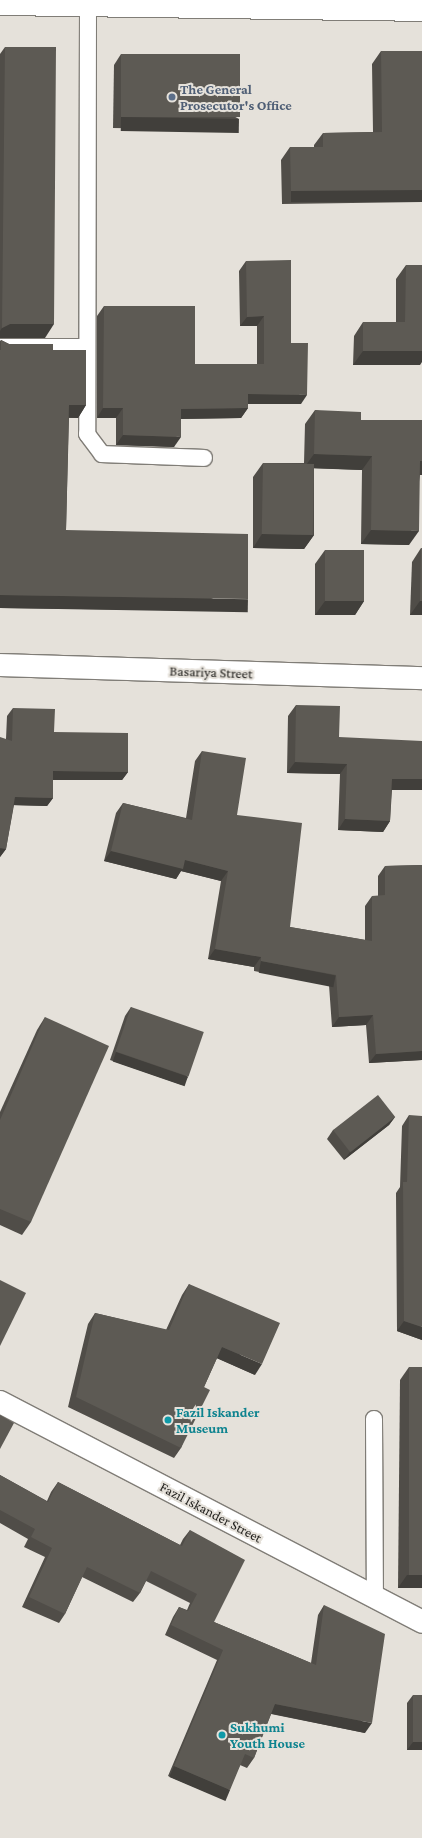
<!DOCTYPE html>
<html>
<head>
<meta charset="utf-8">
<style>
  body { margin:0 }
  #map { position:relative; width:422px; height:1838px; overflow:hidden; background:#e5e1da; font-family:"Crimson Pro",serif }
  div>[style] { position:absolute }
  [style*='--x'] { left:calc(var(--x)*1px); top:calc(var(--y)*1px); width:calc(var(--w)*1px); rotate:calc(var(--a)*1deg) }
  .roads { filter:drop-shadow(1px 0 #807d77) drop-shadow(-1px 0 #807d77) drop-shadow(0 1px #807d77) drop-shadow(0 -1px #807d77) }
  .lane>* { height:16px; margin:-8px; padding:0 8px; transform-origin:8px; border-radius:8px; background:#fff }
  .street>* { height:22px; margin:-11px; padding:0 11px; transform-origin:11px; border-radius:11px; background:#fff }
  .wall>* { inset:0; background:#504d48 }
  .shaded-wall>* { inset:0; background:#413f3b; transform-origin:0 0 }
  .building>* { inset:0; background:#5d5a54; transform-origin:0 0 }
  .dots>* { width:11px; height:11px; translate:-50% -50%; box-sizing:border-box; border:2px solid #e5e1da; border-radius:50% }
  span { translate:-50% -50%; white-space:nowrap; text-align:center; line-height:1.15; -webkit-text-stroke:4px #e5e1da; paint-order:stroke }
  .service-label { font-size:14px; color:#4e5e75; font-weight:700 }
  .left { translate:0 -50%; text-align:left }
  .street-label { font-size:14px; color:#201f1c }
  .culture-label { font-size:14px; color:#0d838f; font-weight:700 }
</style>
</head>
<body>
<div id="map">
  <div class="roads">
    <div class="lane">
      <div style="--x:88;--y:6;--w:428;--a:90.1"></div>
      <div style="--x:87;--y:434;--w:25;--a:53"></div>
      <div style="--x:102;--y:454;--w:102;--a:2.2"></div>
      <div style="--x:0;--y:347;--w:87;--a:0"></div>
      <div style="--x:374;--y:1419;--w:179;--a:89.7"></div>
    </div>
    <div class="street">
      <div style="--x:0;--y:4;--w:422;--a:0.8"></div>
      <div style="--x:0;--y:665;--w:422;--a:1.8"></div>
      <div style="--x:0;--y:1402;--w:476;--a:27.5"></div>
    </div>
  </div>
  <div class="wall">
    <div style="clip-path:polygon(5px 47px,45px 338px,0 338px,0 54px)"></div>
    <div style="clip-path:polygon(381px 51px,422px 51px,422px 202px,282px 204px,281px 160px,290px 147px,314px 147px,314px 145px,323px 133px,373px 132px,372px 64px)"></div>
    <div style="clip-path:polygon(121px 54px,239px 119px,231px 130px,113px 128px,114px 65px)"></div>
    <div style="clip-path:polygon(246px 261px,291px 343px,301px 404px,248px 404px,248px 408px,241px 418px,181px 419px,174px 447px,116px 445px,116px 418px,97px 418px,97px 316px,104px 306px,195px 364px,257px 364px,257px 326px,240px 326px,239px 271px)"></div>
    <div style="clip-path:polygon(406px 265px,420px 365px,353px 365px,354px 336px,363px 322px,396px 322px,396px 279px)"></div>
    <div style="clip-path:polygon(1px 340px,9px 344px,53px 350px,86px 405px,78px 418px,69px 418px,66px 530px,239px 611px,0 608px,0 341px)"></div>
    <div style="clip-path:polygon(315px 410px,361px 420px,422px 420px,422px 475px,420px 475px,409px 545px,361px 544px,362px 470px,314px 468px,314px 535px,304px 549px,253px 548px,253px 477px,263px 463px,304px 463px,305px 424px)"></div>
    <div style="clip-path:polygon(421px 548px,422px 548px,422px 615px,410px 615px,412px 562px)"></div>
    <div style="clip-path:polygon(325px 550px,364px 601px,355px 615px,315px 615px,315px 564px)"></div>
    <div style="clip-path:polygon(296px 705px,339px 737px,392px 790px,390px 821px,383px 832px,338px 830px,340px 774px,287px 773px,288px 716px)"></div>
    <div style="clip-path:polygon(13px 708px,54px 732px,128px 772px,122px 780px,53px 780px,53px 798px,47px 806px,14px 805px,6px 849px,0 857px,6px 739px,7px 716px)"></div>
    <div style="clip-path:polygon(202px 751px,237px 815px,290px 927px,365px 940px,365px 906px,372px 896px,378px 896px,378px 876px,385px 866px,422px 865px,422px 1060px,369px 1063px,366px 1025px,332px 1027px,329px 985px,254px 971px,254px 967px,208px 959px,221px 881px,181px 871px,176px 879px,104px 861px,116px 813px,123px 803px,186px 818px,195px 761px)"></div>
    <div style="clip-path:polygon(131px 1007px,188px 1077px,182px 1085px,110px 1060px,125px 1016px)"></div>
    <div style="clip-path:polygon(45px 1017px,31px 1222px,22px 1235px,0 1225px,0 1112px,37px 1030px)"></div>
    <div style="clip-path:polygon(409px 1115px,422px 1340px,397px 1331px,396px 1193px,400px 1187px,402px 1126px)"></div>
    <div style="clip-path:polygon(395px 1117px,389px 1125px,344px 1160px,327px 1139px,333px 1130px)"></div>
    <div style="clip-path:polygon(189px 1284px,255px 1375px,217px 1358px,204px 1387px,181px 1448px,174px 1458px,68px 1407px,88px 1324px,95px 1313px,166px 1330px,182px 1295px)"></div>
    <div style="clip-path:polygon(409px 1367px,422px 1367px,422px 1588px,398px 1588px,400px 1380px)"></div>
    <div style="clip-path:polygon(0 1475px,47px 1501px,51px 1492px,58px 1482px,180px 1545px,183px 1539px,190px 1530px,214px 1622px,311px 1663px,318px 1615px,324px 1605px,365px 1733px,271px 1714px,254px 1758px,247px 1768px,240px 1765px,223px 1799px,168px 1776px,217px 1660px,165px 1635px,173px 1617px,179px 1607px,187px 1610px,190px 1603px,146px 1581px,140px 1593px,133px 1602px,82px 1577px,65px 1614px,59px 1623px,22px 1607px,45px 1557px,24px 1547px,28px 1539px,0 1523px)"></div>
    <div style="clip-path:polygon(413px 1695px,422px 1695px,422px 1750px,407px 1750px,407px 1703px)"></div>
  </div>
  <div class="shaded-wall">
    <div style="left:121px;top:117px;width:118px;height:14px;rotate:1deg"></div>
    <div style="left:422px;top:190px;width:12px;height:131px;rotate:90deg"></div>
    <div style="clip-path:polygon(264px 316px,257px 326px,240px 326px,247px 317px)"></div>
    <div style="clip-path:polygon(10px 324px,54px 324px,45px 338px,0 338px,0 331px,2px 328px)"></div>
    <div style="clip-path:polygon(363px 351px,422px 351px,422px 362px,420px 365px,353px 365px)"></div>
    <div style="clip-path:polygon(248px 394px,307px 395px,301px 404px,241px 404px)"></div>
    <div style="clip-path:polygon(69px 405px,86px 405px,78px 418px,60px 417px)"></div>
    <div style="clip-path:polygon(103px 408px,123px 408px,116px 418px,97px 418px)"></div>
    <div style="clip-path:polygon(248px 408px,241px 418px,174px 419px,181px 409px)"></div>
    <div style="clip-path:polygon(123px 435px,181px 437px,174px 447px,116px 445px)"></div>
    <div style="clip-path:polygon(314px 454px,372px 456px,362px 470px,304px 468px)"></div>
    <div style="clip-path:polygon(420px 461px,422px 461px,422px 475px,410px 475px)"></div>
    <div style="clip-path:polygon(371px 530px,419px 531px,409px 545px,361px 544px)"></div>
    <div style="clip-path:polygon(262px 534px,314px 535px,304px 549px,253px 548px)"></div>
    <div style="left:0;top:595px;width:248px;height:13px;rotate:1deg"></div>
    <div style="clip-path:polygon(325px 601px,364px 601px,355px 615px,315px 615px)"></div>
    <div style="clip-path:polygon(420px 601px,422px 601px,422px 615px,410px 615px)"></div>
    <div style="clip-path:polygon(295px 762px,347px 764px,340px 774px,287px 773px)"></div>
    <div style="clip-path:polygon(53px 771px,128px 772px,122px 780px,47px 780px)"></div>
    <div style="clip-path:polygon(392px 779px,422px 779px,422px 790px,384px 790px)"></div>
    <div style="clip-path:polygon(15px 797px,53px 798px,47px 806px,9px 805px)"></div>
    <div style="clip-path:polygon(345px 819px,390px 821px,383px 832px,338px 830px)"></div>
    <div style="clip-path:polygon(0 848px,6px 849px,0 857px)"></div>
    <div style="clip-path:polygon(111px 851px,185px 860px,228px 871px,221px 881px,181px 871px,176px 879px,104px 861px)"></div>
    <div style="clip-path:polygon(215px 949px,261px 957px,254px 967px,208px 959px)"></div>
    <div style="left:261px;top:961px;width:76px;height:12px;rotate:11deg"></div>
    <div style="clip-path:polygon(373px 1015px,366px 1025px,332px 1027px,339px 1017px)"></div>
    <div style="clip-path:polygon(422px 1051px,422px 1060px,369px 1063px,376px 1054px)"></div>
    <div style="left:116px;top:1052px;width:76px;height:10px;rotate:19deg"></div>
    <div style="clip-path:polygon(395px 1117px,389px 1125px,344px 1160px,350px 1152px)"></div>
    <div style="clip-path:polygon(404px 1321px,422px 1327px,422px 1340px,397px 1331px)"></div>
    <div style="clip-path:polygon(222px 1347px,262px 1364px,255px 1375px,214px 1357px)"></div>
    <div style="clip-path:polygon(407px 1575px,422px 1575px,422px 1588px,398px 1588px)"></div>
    <div style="clip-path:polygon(275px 1704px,372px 1723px,365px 1733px,268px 1713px)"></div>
    <div style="clip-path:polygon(413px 1742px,422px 1742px,422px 1750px,407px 1750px)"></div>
    <div style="left:174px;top:1766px;width:61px;height:12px;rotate:23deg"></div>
  </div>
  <div class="building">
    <div style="clip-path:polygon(5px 47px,56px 47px,54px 324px,10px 324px,2px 328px)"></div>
    <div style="clip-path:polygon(381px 51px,422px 51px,422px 190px,291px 191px,290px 147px,323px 147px,323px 133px,382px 132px)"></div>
    <div style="left:121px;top:54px;width:119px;height:63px"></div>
    <div style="clip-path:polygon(291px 260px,291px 343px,308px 343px,307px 395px,248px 394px,248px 408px,181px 409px,181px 437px,123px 435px,123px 408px,103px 408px,104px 306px,195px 306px,195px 364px,264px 364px,264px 316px,247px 317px,246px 261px)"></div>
    <div style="clip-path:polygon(406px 265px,422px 265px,422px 351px,363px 351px,363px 322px,405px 322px)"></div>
    <div style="clip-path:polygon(1px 340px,9px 344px,53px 344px,53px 350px,86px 350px,86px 405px,69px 405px,66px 530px,248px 534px,248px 599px,0 595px,0 350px,1px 350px)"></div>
    <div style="clip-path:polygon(315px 410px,361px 412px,361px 420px,422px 420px,422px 461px,420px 461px,419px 531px,371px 530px,372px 456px,314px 454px)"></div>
    <div style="left:263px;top:463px;width:51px;height:71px;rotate:1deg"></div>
    <div style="clip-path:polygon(421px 548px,422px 548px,422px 601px,420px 601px)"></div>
    <div style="left:325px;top:550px;width:39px;height:51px"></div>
    <div style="clip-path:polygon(296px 705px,340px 706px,339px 737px,422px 741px,422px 779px,392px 779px,390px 821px,345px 819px,347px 764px,295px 762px)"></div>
    <div style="clip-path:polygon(13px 708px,55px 709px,54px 732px,128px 733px,128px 772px,53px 771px,53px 798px,15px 797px,6px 849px,0 848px,0 737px,12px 741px)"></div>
    <div style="clip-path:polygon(202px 751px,246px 758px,237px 815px,302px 823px,290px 927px,372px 941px,372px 896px,385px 895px,385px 866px,422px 865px,422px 1051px,376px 1054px,373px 1015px,339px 1017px,336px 975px,261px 961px,261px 957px,215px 949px,228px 871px,185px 860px,183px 869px,111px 851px,123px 803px,192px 820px)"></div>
    <div style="left:131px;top:1007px;width:77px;height:47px;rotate:19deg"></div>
    <div style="clip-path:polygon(45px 1017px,109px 1046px,31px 1222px,0 1209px,0 1120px)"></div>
    <div style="left:378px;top:1095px;width:28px;height:57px;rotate:52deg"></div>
    <div style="clip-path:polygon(409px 1115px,422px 1116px,422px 1327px,404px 1321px,403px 1182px,407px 1182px)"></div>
    <div style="clip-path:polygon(0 1280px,26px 1293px,0 1346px)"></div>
    <div style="clip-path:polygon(189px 1284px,280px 1323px,262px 1364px,222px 1347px,204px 1387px,210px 1390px,181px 1448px,76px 1397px,95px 1313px,169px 1330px)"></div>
    <div style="left:409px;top:1367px;width:13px;height:208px"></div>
    <div style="clip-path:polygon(0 1415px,14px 1423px,0 1449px)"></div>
    <div style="clip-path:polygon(0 1475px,48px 1502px,58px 1482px,182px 1546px,190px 1530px,245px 1560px,214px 1622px,316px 1665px,324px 1605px,385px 1634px,372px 1723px,275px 1704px,254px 1758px,245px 1754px,230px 1790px,174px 1766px,223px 1650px,171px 1625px,179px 1607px,188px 1611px,197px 1594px,151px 1571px,140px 1593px,87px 1567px,65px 1614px,29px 1597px,52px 1548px,31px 1537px,35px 1529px,0 1510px)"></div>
    <div style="left:413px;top:1695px;width:9px;height:47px"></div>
  </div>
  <div class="dots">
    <div style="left:172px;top:97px;background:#5c6f8a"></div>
    <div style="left:168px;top:1420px;background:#0f9aa8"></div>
    <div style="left:222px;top:1735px;background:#0f9aa8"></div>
  </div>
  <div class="service-label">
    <span class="left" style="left:180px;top:97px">The General<br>Prosecutor's Office</span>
  </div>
  <div class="street-label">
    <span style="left:211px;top:672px;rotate:2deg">Basariya Street</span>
    <span style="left:211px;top:1512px;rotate:28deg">Fazil Iskander Street</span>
  </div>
  <div class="culture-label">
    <span class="left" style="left:176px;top:1420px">Fazil Iskander<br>Museum</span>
    <span class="left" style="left:230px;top:1735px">Sukhumi<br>Youth House</span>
  </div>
</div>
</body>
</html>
